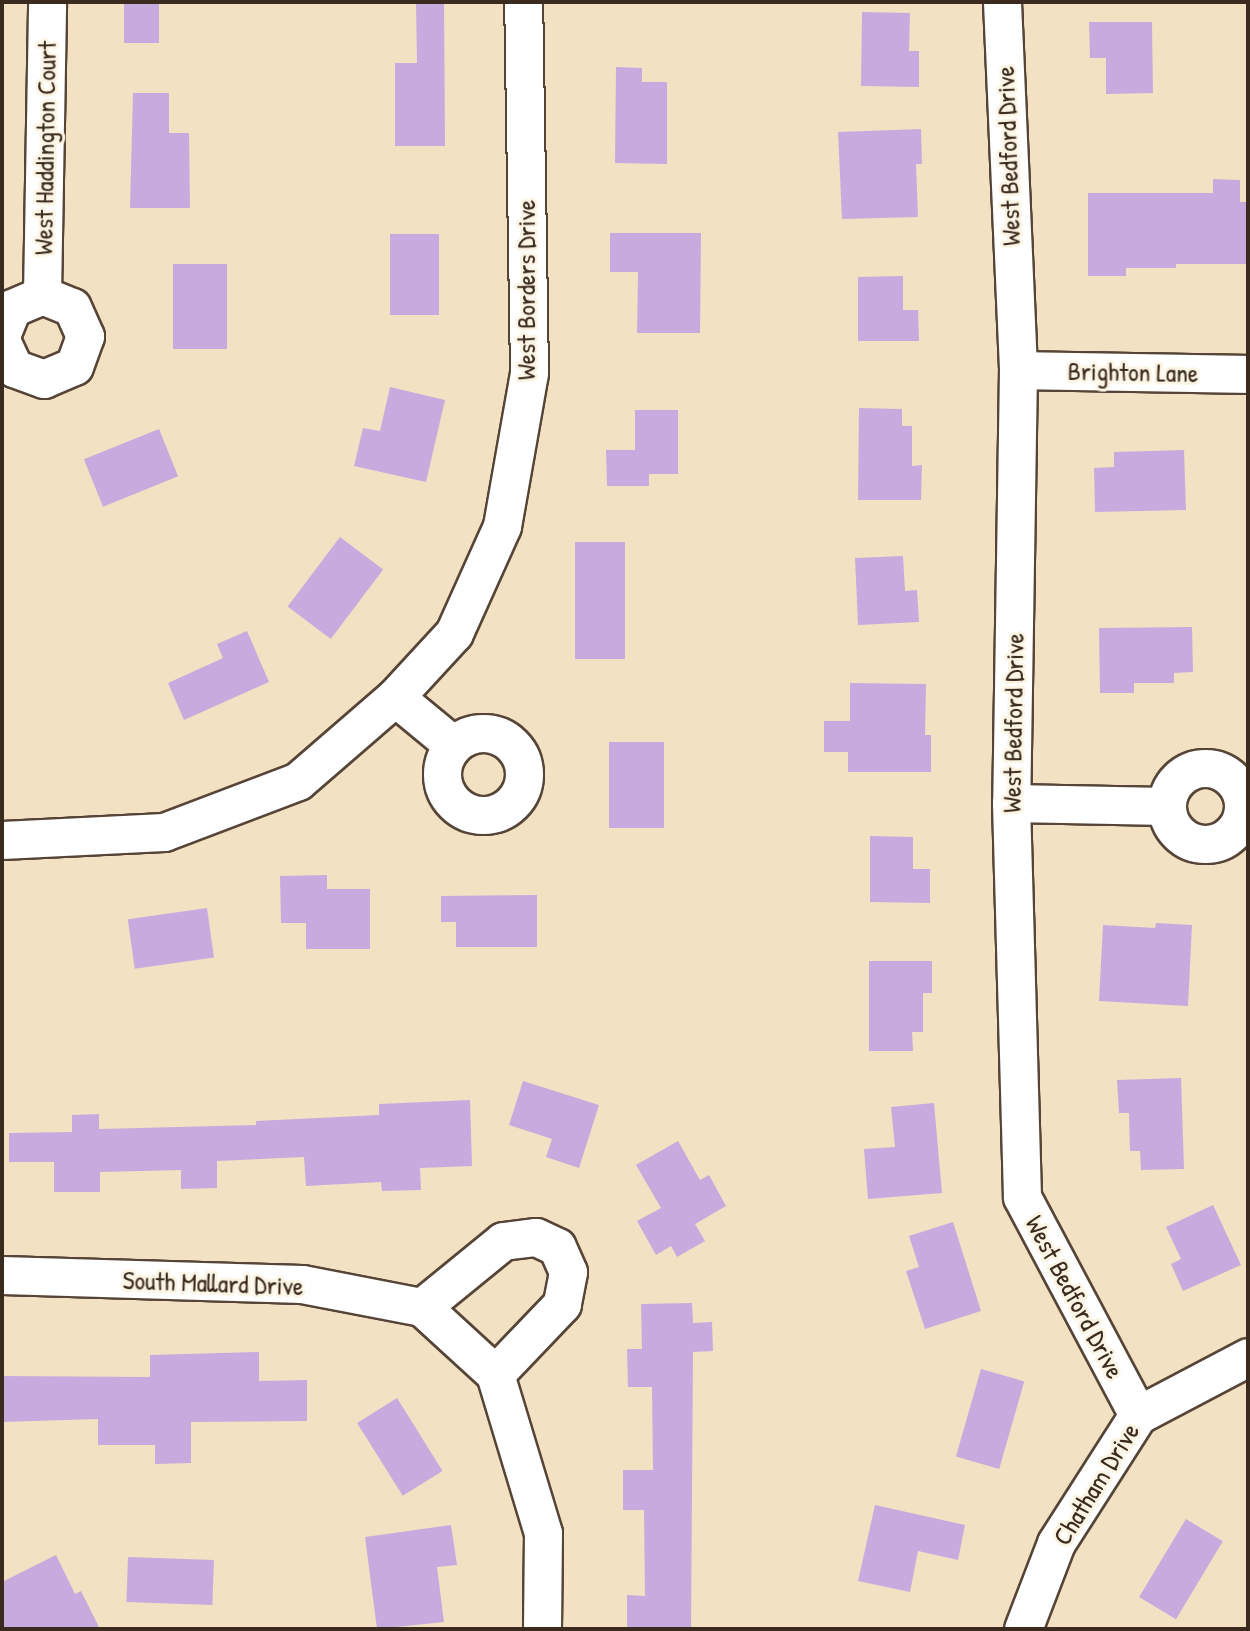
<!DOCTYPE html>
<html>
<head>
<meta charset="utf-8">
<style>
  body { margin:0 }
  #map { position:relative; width:1250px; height:1631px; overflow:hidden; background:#f2e1c3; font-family:"Patrick Hand",sans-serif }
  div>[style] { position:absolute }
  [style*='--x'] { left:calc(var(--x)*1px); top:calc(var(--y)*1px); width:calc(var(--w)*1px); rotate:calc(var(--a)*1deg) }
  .building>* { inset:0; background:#c8abde; transform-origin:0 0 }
  .roads { filter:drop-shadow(2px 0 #564537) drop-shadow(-2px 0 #564537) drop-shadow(0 2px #564537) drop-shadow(0 -2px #564537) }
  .street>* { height:37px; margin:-18.5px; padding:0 18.5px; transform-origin:18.5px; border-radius:18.5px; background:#fff }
  .street>.ring { margin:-18.5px; padding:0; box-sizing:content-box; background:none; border:37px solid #fff; border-radius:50% }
  span { translate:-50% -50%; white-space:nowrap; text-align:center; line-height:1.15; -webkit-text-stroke:6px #fcf5e5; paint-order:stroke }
  .street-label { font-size:26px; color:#3b2a1e }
  .frame { position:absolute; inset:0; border:4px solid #3b2a1e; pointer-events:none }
</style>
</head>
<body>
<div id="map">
  <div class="building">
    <div style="left:124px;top:2px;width:35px;height:41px"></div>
    <div style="clip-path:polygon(416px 2px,444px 2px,445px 146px,395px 146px,395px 63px,417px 63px)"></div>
    <div style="clip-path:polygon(862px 12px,910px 13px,909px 51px,919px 51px,919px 87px,861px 86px)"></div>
    <div style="clip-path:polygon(1089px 22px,1152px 22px,1153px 93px,1106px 94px,1106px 58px,1090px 58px)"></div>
    <div style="clip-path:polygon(616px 67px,642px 68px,642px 82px,667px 82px,667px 164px,615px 163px)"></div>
    <div style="clip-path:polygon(133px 93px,169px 93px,169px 133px,189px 133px,190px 208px,130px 208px)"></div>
    <div style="clip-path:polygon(921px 129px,922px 164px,916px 164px,918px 217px,842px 219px,838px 132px)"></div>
    <div style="clip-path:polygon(1213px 179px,1240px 180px,1240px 202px,1248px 202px,1248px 264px,1176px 264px,1176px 268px,1126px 268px,1126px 276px,1088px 276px,1088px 193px,1213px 193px)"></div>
    <div style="clip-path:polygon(610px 233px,701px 233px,700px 333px,637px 333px,638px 272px,610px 272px)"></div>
    <div style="left:390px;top:234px;width:49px;height:81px"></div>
    <div style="left:173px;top:264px;width:54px;height:85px"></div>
    <div style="clip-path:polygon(903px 276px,903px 310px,918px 310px,919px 341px,858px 341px,858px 277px)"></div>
    <div style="clip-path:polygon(390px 387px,445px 400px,426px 482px,354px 466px,363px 428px,380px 431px)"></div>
    <div style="clip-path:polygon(859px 408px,902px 409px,902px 426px,912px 426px,912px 466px,922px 465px,921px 500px,858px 500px)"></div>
    <div style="clip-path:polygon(635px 410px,678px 410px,678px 474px,649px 474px,649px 486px,607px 486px,606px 450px,635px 450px)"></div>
    <div style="left:159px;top:429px;width:51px;height:81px;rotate:68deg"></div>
    <div style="clip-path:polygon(1184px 450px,1186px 510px,1095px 512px,1094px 468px,1114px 467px,1114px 452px)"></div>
    <div style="left:340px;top:537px;width:54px;height:87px;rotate:37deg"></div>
    <div style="left:575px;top:542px;width:50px;height:117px"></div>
    <div style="clip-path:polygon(903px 556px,905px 591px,917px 590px,919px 622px,858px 625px,855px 558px)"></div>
    <div style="clip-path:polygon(1192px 627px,1193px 672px,1174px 673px,1174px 683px,1134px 683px,1134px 693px,1100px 693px,1099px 628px)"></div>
    <div style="clip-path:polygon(247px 631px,269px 682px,184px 720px,168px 683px,223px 658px,217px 644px)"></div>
    <div style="clip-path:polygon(850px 683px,926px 684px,925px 735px,931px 735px,931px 772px,848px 772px,848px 752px,824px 752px,824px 721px,850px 721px)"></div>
    <div style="left:609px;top:742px;width:55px;height:86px"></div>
    <div style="clip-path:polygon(870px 836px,913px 837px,913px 869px,930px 869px,930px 903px,870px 902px)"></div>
    <div style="clip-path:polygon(327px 875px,327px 889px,370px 889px,370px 949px,306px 949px,306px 923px,281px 923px,280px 876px)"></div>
    <div style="clip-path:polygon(537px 895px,537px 947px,456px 947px,456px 922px,441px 922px,441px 896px)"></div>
    <div style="left:207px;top:908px;width:50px;height:80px;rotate:82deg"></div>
    <div style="clip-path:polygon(1156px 923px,1192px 925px,1188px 1006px,1099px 1001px,1103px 925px,1155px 928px)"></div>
    <div style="clip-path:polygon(869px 961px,932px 961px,932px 993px,923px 993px,923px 1032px,912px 1032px,913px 1051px,869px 1051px)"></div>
    <div style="clip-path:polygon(1181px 1078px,1184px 1169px,1141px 1170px,1140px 1151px,1130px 1151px,1129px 1113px,1119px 1113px,1117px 1080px)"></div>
    <div style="clip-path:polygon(523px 1081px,599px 1105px,579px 1168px,546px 1157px,552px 1139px,509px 1125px)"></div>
    <div style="clip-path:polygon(470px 1100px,472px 1166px,420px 1168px,421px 1190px,382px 1191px,381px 1182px,306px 1186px,304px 1157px,217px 1161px,217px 1188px,181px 1189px,181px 1170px,100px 1172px,100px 1192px,54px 1192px,54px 1162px,9px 1162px,9px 1133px,72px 1132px,72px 1115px,99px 1114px,99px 1129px,256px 1125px,256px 1121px,379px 1115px,379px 1104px)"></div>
    <div style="clip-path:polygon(934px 1103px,942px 1193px,868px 1199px,864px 1149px,895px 1147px,891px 1107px)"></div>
    <div style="clip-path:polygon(678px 1141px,700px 1180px,709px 1175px,726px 1206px,695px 1224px,705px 1241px,677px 1257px,671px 1246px,656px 1255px,637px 1221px,661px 1208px,636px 1165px)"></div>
    <div style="clip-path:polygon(1213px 1205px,1241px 1265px,1183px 1291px,1171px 1264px,1181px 1259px,1166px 1227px)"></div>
    <div style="clip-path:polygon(953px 1222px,981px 1311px,925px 1329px,906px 1271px,919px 1267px,909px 1236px)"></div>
    <div style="clip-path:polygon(692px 1303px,693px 1323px,712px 1322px,713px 1351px,693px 1352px,691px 1629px,627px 1629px,627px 1595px,645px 1596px,644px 1510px,623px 1510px,623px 1470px,653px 1470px,652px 1387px,628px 1387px,627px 1349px,642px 1349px,641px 1304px)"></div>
    <div style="clip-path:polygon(259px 1352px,259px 1381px,307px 1380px,307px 1421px,191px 1422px,191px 1463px,155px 1464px,155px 1445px,98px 1445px,98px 1419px,2px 1422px,2px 1376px,150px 1377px,150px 1355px)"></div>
    <div style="left:981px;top:1369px;width:45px;height:91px;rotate:16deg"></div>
    <div style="left:397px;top:1398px;width:86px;height:47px;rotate:58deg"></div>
    <div style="clip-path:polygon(875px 1505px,965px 1525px,958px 1560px,918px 1551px,910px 1592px,858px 1581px)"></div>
    <div style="left:1186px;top:1519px;width:43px;height:91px;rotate:31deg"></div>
    <div style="clip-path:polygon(451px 1525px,457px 1565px,437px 1567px,444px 1622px,377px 1629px,365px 1537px)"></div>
    <div style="clip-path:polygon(56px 1555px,75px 1594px,81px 1591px,100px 1629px,2px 1629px,2px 1582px)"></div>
    <div style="left:128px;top:1557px;width:86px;height:45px;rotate:2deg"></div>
  </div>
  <div class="roads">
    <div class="street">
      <div style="--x:1002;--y:2;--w:368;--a:87.5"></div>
      <div style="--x:1018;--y:370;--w:433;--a:90.9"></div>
      <div style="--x:1011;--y:803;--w:394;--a:88.4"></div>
      <div style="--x:1022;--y:1197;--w:247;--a:62"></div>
      <div style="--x:42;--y:295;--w:293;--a:-89"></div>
      <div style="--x:2;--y:333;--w:27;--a:-68"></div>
      <div style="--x:12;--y:308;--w:33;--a:-23"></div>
      <div style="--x:42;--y:295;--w:32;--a:22"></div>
      <div style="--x:72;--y:307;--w:32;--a:66"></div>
      <div style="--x:85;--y:336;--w:32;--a:110"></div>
      <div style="--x:74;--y:366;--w:33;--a:157"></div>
      <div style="--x:44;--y:379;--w:32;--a:-160"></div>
      <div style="--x:14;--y:368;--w:29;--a:-115"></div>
      <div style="--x:1018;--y:370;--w:230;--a:1"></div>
      <div style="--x:395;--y:697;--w:75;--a:39.6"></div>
      <div class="ring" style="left:442px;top:733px;width:45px;height:45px"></div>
      <div class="ring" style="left:1167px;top:768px;width:39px;height:39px"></div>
      <div style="--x:1011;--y:803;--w:155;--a:1.1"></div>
      <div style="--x:2;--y:840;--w:162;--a:-2.8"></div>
      <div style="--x:164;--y:832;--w:143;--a:-20.8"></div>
      <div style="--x:298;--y:781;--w:128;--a:-40.9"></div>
      <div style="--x:395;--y:697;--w:87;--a:-47.3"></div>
      <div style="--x:454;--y:633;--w:117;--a:-65.8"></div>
      <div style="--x:502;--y:526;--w:155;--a:-80"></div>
      <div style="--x:529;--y:373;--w:371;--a:-90.9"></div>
      <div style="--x:2;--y:1275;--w:300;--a:1.7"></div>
      <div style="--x:302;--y:1284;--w:122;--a:10.9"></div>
      <div style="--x:422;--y:1307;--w:99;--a:42.5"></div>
      <div style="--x:495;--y:1374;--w:166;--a:73.2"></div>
      <div style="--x:543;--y:1533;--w:96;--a:90.6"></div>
      <div style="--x:422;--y:1307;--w:104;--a:-39.2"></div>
      <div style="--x:503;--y:1241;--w:33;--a:-7"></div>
      <div style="--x:536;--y:1237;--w:23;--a:25"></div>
      <div style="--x:557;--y:1247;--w:27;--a:66"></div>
      <div style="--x:568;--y:1272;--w:33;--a:101"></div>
      <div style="--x:562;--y:1304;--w:97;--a:133.7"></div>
      <div style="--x:1023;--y:1629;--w:92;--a:-69"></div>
      <div style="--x:1056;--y:1543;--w:152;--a:-57.4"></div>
      <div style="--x:1138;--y:1415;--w:124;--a:-27.8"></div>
    </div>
  </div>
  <div class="street-label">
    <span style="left:45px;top:148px;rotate:-89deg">West Haddington Court</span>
    <span style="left:1008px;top:156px;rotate:-92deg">West Bedford Drive</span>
    <span style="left:526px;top:290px;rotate:-90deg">West Borders Drive</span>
    <span style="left:1133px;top:372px;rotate:1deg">Brighton Lane</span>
    <span style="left:1013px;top:723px;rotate:-89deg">West Bedford Drive</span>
    <span style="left:213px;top:1283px;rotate:2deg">South Mallard Drive</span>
    <span style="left:1075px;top:1297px;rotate:62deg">West Bedford Drive</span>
    <span style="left:1096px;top:1484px;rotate:-58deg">Chatham Drive</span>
  </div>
  <div class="frame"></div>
</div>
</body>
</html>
